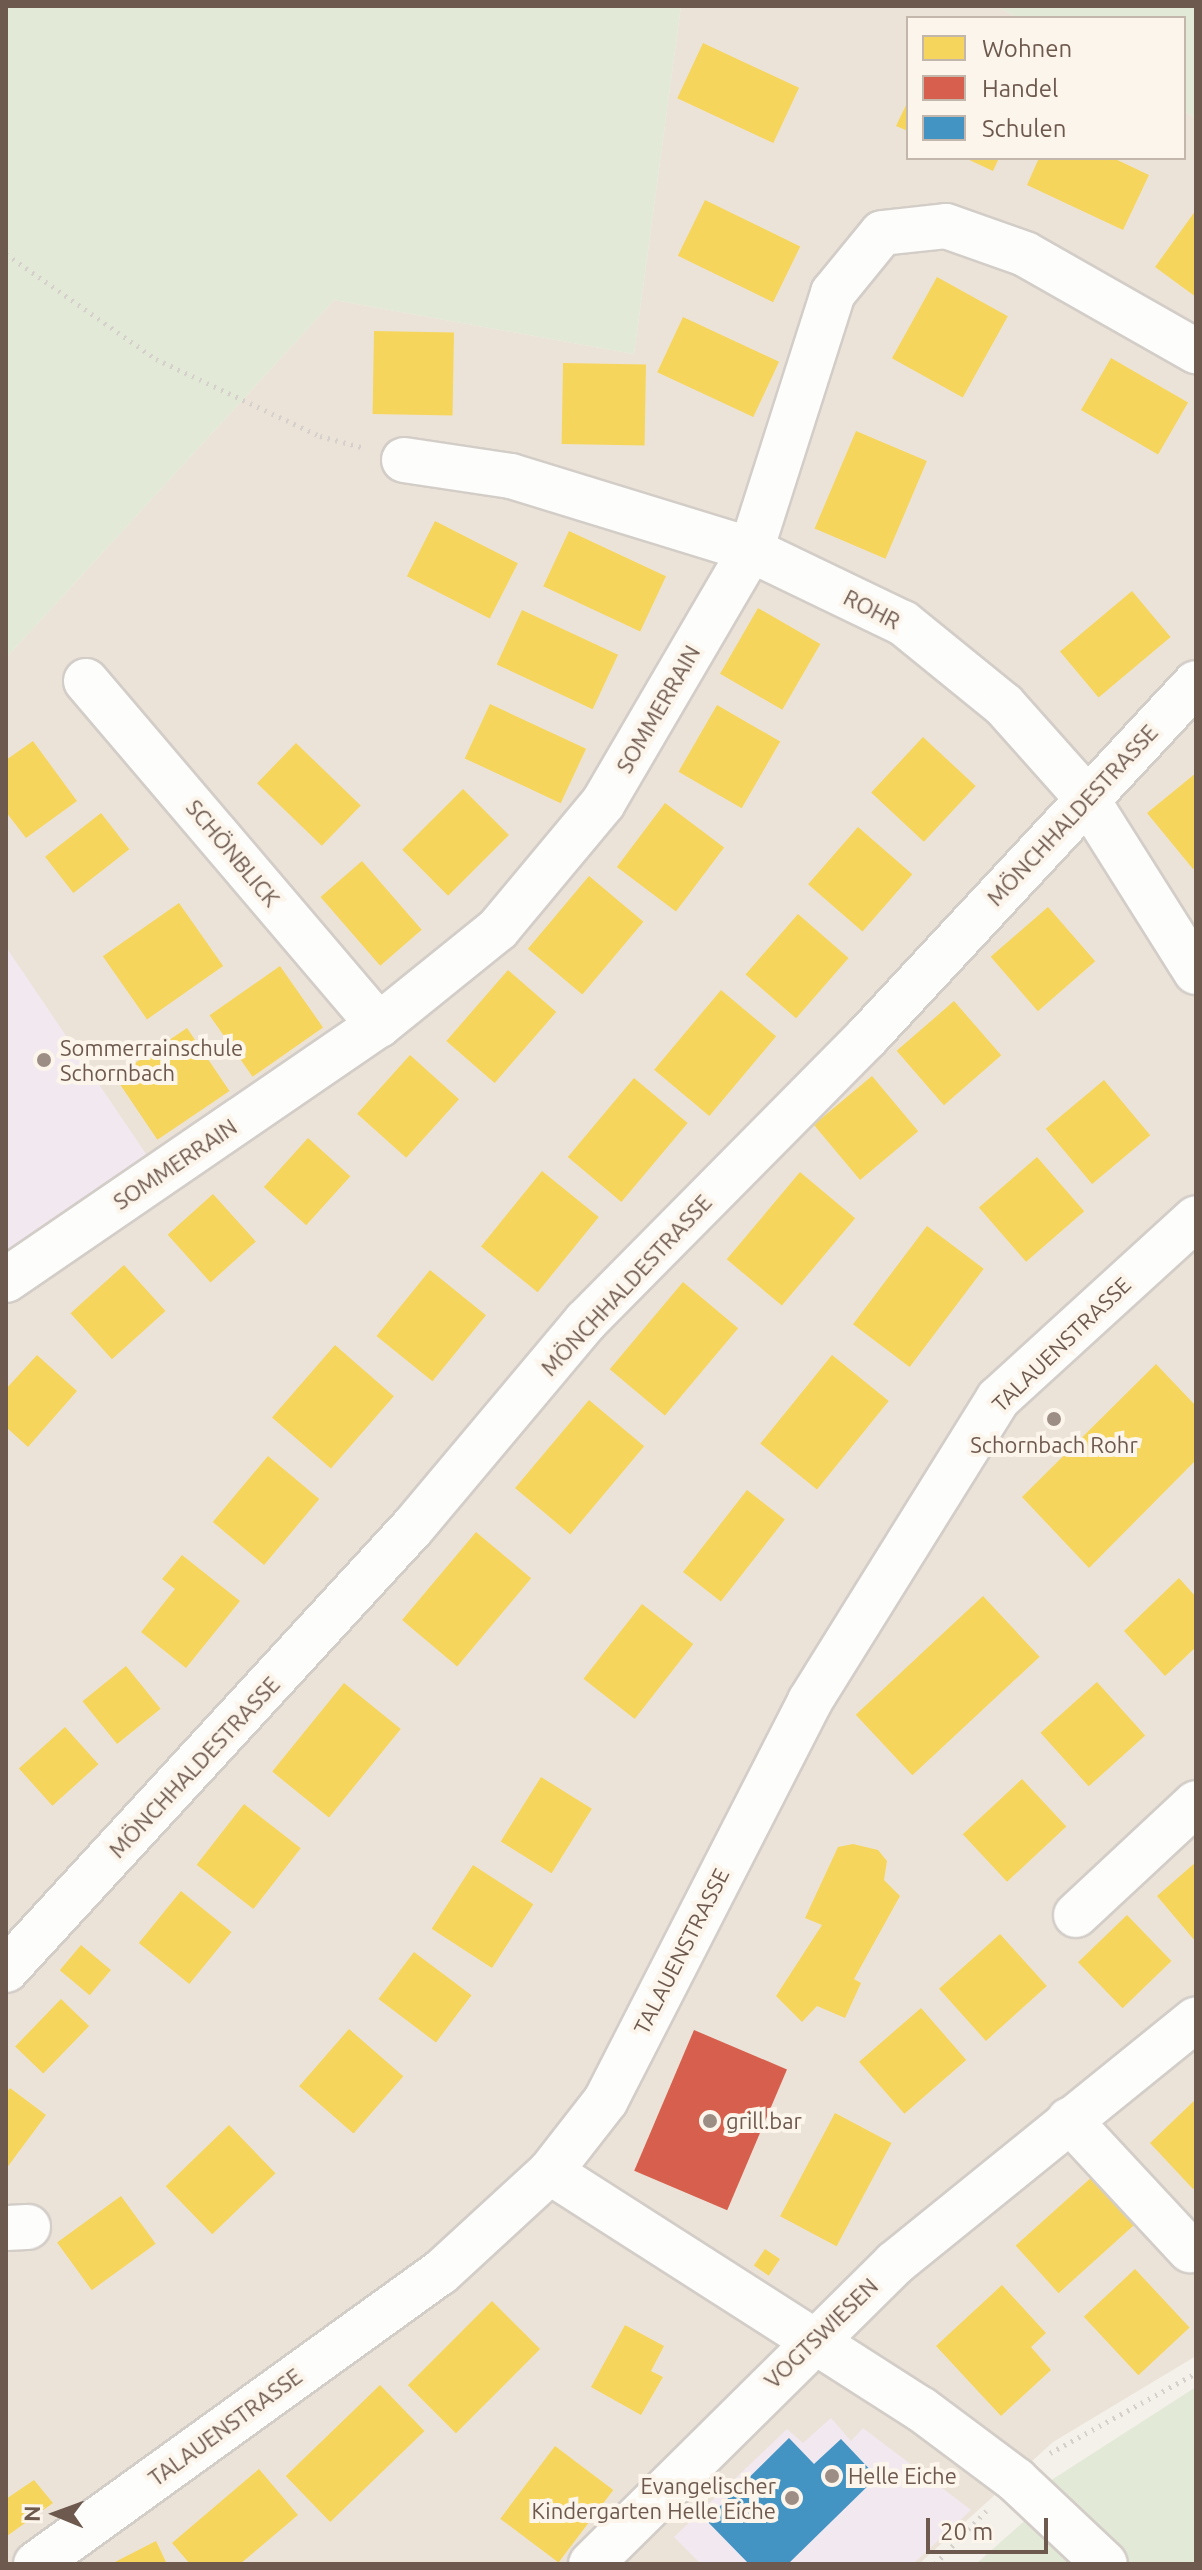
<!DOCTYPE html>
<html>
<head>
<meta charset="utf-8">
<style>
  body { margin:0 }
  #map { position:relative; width:1202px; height:2570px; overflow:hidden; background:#f4f0ea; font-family:Ubuntu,sans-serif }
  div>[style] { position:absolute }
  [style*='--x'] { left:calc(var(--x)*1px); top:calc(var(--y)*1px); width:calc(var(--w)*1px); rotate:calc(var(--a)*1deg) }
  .residential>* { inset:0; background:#ece3d8 }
  .education>* { inset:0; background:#f1e8f0 }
  .green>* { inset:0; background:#e2e9d6 }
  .homes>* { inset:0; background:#f6d55c; transform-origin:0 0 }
  .shops>* { inset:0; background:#d6604d; transform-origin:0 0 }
  .schools>* { inset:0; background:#4393c3 }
  .path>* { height:5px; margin-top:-2.5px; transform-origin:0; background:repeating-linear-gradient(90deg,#d5d0cb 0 2px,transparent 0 8px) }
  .roads { filter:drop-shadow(2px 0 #d3cdc8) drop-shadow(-2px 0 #d3cdc8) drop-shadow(0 2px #d3cdc8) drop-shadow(0 -2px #d3cdc8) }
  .minor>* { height:44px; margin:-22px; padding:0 22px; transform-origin:22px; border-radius:22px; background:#fdfdfc }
  .dots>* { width:22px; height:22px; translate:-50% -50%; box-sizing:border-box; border:4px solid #fcf5eb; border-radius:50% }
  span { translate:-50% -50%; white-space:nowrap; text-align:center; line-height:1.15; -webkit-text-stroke:8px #fcf5eb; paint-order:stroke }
  .street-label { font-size:22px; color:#6e594e }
  .poi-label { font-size:22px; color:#6e594e }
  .left { translate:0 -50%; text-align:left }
  .right { translate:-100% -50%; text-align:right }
  .frame { position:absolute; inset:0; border:8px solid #6e594e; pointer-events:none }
  .legend { position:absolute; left:906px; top:16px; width:280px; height:144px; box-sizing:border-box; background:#fcf5eb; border:2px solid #c3b7ac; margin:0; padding:10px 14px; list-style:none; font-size:24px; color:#6e594e }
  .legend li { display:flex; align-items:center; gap:16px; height:40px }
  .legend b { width:40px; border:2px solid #c3b7ac }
  .north { position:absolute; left:16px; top:2474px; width:80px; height:80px; -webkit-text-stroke:6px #fcf5eb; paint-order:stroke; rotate:271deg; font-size:22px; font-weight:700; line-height:32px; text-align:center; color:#6e594e }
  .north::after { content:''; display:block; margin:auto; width:28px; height:36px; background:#6e594e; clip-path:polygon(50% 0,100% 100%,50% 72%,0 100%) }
  .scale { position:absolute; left:926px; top:2518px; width:122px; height:36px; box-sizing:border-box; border:4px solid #6e594e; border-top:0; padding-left:10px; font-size:24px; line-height:28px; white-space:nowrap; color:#6e594e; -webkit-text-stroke:6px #fcf5eb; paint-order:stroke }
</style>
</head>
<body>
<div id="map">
  <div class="residential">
    <div style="clip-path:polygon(681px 6px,996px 6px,1018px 18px,908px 18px,908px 158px,1184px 158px,1184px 111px,1196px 118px,1196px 2356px,1053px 2442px,919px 2564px,6px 2564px,6px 658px,334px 300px,634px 354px)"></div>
  </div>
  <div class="education">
    <div style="clip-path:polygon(6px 947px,159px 1173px,6px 1280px)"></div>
    <div style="clip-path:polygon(831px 2418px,851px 2441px,863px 2428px,971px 2510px,913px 2564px,701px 2564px,674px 2537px,787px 2429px,803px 2443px)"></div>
  </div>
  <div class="green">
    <div style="clip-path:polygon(6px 6px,681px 6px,634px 354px,334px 300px,6px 658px)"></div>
    <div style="clip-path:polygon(996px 6px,1196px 6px,1196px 118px,1184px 111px,1184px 18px,1018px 18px)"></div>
    <div style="clip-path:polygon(1196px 2387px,1196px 2564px,1125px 2564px,1050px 2481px)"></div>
    <div style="clip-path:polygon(1039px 2508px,1094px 2564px,976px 2564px)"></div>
  </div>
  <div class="homes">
    <div style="left:703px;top:43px;width:106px;height:61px;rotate:25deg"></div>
    <div style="clip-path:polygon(908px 101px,908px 131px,896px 126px)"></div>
    <div style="clip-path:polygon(965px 158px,999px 158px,993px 171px)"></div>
    <div style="clip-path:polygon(1039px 158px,1113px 158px,1149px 175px,1123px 230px,1027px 185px)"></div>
    <div style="left:705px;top:200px;width:106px;height:62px;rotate:26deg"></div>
    <div style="clip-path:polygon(1196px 210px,1196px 297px,1155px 267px)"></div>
    <div style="left:937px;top:277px;width:81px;height:93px;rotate:29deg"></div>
    <div style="left:683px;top:317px;width:106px;height:61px;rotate:25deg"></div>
    <div style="left:374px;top:331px;width:80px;height:83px;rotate:1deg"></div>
    <div style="left:1111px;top:358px;width:89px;height:60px;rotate:30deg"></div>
    <div style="left:563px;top:363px;width:83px;height:81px;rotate:1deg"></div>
    <div style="left:856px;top:431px;width:77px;height:106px;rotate:23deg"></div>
    <div style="left:435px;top:521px;width:93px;height:62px;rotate:27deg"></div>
    <div style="left:569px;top:531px;width:107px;height:61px;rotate:25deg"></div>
    <div style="left:1132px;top:591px;width:60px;height:94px;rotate:50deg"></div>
    <div style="left:758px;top:608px;width:72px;height:76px;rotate:30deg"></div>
    <div style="left:522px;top:610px;width:106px;height:60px;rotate:25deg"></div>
    <div style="left:490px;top:704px;width:106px;height:60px;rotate:25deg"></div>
    <div style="left:717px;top:705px;width:73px;height:77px;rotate:30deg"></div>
    <div style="left:923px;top:737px;width:72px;height:76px;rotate:43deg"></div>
    <div style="clip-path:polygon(33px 741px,77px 801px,26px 838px,6px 812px,6px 760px)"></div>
    <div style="left:296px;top:743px;width:90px;height:56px;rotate:44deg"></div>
    <div style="clip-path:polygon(1196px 773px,1196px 867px,1193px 869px,1147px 813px)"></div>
    <div style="left:463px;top:789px;width:65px;height:86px;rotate:45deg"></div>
    <div style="left:665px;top:803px;width:74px;height:80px;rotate:37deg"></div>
    <div style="left:101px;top:813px;width:46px;height:71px;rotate:52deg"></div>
    <div style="left:858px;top:827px;width:72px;height:76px;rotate:41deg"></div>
    <div style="left:362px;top:861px;width:91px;height:55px;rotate:49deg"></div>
    <div style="left:589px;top:876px;width:71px;height:95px;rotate:40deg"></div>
    <div style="left:179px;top:903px;width:77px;height:93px;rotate:55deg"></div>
    <div style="left:1048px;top:907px;width:72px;height:76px;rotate:49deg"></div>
    <div style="left:798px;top:914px;width:67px;height:80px;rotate:41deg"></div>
    <div style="left:280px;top:966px;width:75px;height:86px;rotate:55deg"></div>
    <div style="left:508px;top:970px;width:64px;height:94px;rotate:41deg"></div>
    <div style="left:721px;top:990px;width:72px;height:104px;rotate:40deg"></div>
    <div style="left:954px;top:1001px;width:72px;height:76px;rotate:49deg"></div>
    <div style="left:187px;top:1028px;width:76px;height:87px;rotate:56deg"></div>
    <div style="left:410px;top:1055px;width:66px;height:79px;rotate:42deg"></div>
    <div style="left:872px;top:1076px;width:72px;height:76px;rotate:50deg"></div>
    <div style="left:634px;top:1078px;width:70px;height:103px;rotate:40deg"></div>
    <div style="left:1104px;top:1080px;width:72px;height:76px;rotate:50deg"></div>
    <div style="left:308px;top:1138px;width:57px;height:66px;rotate:42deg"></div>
    <div style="left:1037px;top:1157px;width:72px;height:77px;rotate:49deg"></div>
    <div style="left:542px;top:1171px;width:73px;height:97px;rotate:39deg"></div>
    <div style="left:800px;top:1172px;width:72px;height:114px;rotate:40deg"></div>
    <div style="left:213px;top:1194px;width:64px;height:61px;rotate:48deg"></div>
    <div style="left:927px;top:1226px;width:71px;height:123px;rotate:37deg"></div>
    <div style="left:124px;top:1265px;width:62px;height:72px;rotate:48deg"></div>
    <div style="left:430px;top:1270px;width:72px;height:85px;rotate:39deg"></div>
    <div style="left:683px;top:1282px;width:72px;height:114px;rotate:40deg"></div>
    <div style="left:335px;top:1345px;width:78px;height:96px;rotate:41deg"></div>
    <div style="clip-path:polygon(37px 1355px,77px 1391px,28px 1447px,6px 1427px,6px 1389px)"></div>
    <div style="left:832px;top:1355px;width:73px;height:114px;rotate:39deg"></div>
    <div style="clip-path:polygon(1156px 1364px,1196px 1406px,1196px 1460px,1089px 1568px,1022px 1497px)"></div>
    <div style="left:589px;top:1400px;width:72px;height:115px;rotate:40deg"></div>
    <div style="left:268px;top:1456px;width:67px;height:86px;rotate:40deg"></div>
    <div style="left:747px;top:1490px;width:48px;height:104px;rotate:38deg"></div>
    <div style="left:476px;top:1532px;width:72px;height:115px;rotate:40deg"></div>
    <div style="clip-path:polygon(182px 1555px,240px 1601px,186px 1668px,141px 1632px,175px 1589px,162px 1579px)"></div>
    <div style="clip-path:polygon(1179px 1578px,1196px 1597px,1196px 1647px,1165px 1676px,1124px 1631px)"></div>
    <div style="left:983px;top:1596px;width:83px;height:174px;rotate:47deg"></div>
    <div style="left:642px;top:1604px;width:65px;height:95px;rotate:38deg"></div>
    <div style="left:126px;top:1666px;width:55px;height:56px;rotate:51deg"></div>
    <div style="left:1097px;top:1682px;width:72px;height:76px;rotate:48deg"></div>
    <div style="left:344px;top:1683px;width:73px;height:114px;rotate:39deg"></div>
    <div style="left:65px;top:1727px;width:50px;height:62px;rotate:48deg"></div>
    <div style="left:541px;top:1777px;width:60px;height:76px;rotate:32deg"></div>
    <div style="left:1022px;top:1779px;width:65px;height:81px;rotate:47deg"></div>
    <div style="left:244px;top:1804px;width:72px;height:77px;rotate:38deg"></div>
    <div style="clip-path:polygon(853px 1844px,878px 1850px,887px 1861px,884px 1880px,900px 1896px,854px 1979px,861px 1983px,845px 2018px,817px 2006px,802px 2022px,776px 1996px,822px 1925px,805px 1918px,838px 1847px)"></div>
    <div style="clip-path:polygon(1196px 1862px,1196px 1942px,1157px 1896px)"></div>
    <div style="left:473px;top:1865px;width:72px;height:76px;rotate:33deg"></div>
    <div style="left:181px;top:1891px;width:65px;height:67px;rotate:39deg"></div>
    <div style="left:1127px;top:1915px;width:64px;height:68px;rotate:46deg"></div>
    <div style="left:1000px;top:1934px;width:70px;height:82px;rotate:48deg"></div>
    <div style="left:81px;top:1945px;width:39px;height:33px;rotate:40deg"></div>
    <div style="left:414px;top:1952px;width:72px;height:59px;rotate:37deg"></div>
    <div style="left:61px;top:1999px;width:39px;height:66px;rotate:44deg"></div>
    <div style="left:921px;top:2008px;width:69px;height:82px;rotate:49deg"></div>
    <div style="left:349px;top:2029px;width:72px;height:76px;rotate:41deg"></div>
    <div style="clip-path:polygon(10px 2088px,46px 2115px,6px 2169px,6px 2093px)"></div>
    <div style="clip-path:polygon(1196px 2099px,1196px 2187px,1193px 2189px,1150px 2143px)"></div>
    <div style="left:835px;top:2113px;width:64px;height:117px;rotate:28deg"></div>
    <div style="left:229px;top:2125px;width:67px;height:88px;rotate:46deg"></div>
    <div style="left:1093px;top:2176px;width:64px;height:104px;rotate:48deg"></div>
    <div style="left:121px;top:2196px;width:59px;height:79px;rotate:54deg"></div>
    <div style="left:765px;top:2249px;width:18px;height:20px;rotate:34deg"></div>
    <div style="left:1135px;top:2269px;width:80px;height:70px;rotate:47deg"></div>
    <div style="clip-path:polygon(1002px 2285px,1046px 2333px,1031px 2347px,1051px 2370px,1001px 2416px,936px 2346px)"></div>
    <div style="left:492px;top:2301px;width:68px;height:119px;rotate:45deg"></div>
    <div style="clip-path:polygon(625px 2325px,664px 2346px,651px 2371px,663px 2377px,641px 2415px,591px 2387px)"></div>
    <div style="left:380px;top:2385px;width:64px;height:131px;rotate:46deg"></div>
    <div style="left:555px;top:2446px;width:73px;height:91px;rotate:37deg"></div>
    <div style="clip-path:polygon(259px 2469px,298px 2515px,240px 2564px,190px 2564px,172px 2543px)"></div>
    <div style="clip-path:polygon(34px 2480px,53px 2503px,7px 2536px,6px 2499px)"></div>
    <div style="clip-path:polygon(156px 2541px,167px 2564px,111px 2564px)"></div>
  </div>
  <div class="shops">
    <div style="left:694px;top:2030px;width:101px;height:153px;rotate:23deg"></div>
  </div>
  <div class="schools">
    <div style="clip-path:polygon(789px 2438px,814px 2464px,841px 2439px,877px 2477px,788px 2564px,749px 2564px,706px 2520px)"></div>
  </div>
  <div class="path">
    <div style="--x:6;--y:254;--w:183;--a:35"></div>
    <div style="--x:156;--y:359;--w:181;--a:25.2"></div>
    <div style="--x:320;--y:436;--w:47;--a:14.9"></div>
    <div style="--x:1050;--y:2453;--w:166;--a:-28.7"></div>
    <div style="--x:935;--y:2564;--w:74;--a:-46.1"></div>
  </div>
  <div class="roads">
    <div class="minor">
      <div style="--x:404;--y:460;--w:108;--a:8.5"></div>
      <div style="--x:511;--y:476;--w:251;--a:17.1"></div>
      <div style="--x:751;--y:550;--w:169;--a:25.7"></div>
      <div style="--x:903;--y:623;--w:130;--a:39.1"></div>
      <div style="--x:1004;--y:705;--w:122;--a:48.3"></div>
      <div style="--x:1085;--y:796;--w:208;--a:57.8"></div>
      <div style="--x:86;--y:681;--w:452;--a:49.6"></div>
      <div style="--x:6;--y:1280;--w:452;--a:-34.4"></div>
      <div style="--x:379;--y:1025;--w:153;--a:-38.9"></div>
      <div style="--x:498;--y:929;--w:164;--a:-50.2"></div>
      <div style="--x:603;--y:803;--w:293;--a:-59.7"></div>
      <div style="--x:751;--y:550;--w:270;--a:-72.3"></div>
      <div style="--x:833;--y:293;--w:77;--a:-50.8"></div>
      <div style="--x:882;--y:233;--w:64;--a:-6.2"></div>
      <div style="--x:946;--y:226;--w:84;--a:19.5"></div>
      <div style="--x:1025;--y:254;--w:197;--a:29.6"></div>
      <div style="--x:1076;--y:1915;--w:164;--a:-43"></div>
      <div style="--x:6;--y:1970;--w:602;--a:-47.43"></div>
      <div style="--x:413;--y:1527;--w:269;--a:-50"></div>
      <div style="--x:586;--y:1321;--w:400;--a:-45.3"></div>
      <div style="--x:867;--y:1037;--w:483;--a:-47.1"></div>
      <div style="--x:1069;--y:2120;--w:178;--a:47.1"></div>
      <div style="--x:550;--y:2172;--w:440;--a:32.6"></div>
      <div style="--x:921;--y:2409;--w:119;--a:36.8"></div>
      <div style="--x:1016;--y:2480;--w:122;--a:43.3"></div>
      <div style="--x:6;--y:2228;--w:22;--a:-3"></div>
      <div style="--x:36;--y:2564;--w:498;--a:-35.8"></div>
      <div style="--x:440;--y:2273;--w:149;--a:-42.6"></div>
      <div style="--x:550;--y:2172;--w:91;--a:-52.1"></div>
      <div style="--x:606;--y:2100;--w:448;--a:-62.9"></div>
      <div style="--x:810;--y:1701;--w:356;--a:-58.1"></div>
      <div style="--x:998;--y:1399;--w:268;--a:-42.4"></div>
      <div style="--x:591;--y:2564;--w:428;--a:-44.7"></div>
      <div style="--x:895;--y:2263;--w:387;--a:-39"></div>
    </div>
  </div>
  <div class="dots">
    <div style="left:44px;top:1060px;background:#9d8e85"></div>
    <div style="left:1054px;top:1419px;background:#9d8e85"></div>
    <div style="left:710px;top:2121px;background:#9d8e85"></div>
    <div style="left:832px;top:2476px;background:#9d8e85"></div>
    <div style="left:792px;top:2498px;background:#9d8e85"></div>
  </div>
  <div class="street-label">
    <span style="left:872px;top:609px;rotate:27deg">ROHR</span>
    <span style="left:658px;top:709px;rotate:-60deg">SOMMERRAIN</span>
    <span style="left:1072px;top:815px;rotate:-47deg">MÖNCHHALDESTRASSE</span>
    <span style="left:233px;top:853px;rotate:50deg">SCHÖNBLICK</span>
    <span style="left:175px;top:1164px;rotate:-34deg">SOMMERRAIN</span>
    <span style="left:626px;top:1285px;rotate:-47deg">MÖNCHHALDESTRASSE</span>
    <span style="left:1061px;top:1344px;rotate:-44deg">TALAUENSTRASSE</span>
    <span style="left:194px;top:1767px;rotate:-47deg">MÖNCHHALDESTRASSE</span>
    <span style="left:681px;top:1951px;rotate:-63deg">TALAUENSTRASSE</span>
    <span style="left:821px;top:2333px;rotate:-44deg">VOGTSWIESEN</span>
    <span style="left:225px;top:2427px;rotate:-36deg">TALAUENSTRASSE</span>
  </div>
  <div class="poi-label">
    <span class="left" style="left:60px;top:1060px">Sommerrainschule<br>Schornbach</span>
    <span style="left:1054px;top:1445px">Schornbach Rohr</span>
    <span class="left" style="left:726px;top:2121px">grill.bar</span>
    <span class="left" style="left:848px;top:2476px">Helle Eiche</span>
    <span class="right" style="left:776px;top:2498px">Evangelischer<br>Kindergarten Helle Eiche</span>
  </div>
  <div class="frame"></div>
  <ul class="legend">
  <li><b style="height:22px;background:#f6d55c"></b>Wohnen</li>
  <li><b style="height:22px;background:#d6604d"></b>Handel</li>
  <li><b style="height:22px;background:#4393c3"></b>Schulen</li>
  </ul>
  <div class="north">N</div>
  <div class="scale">20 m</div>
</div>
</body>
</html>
